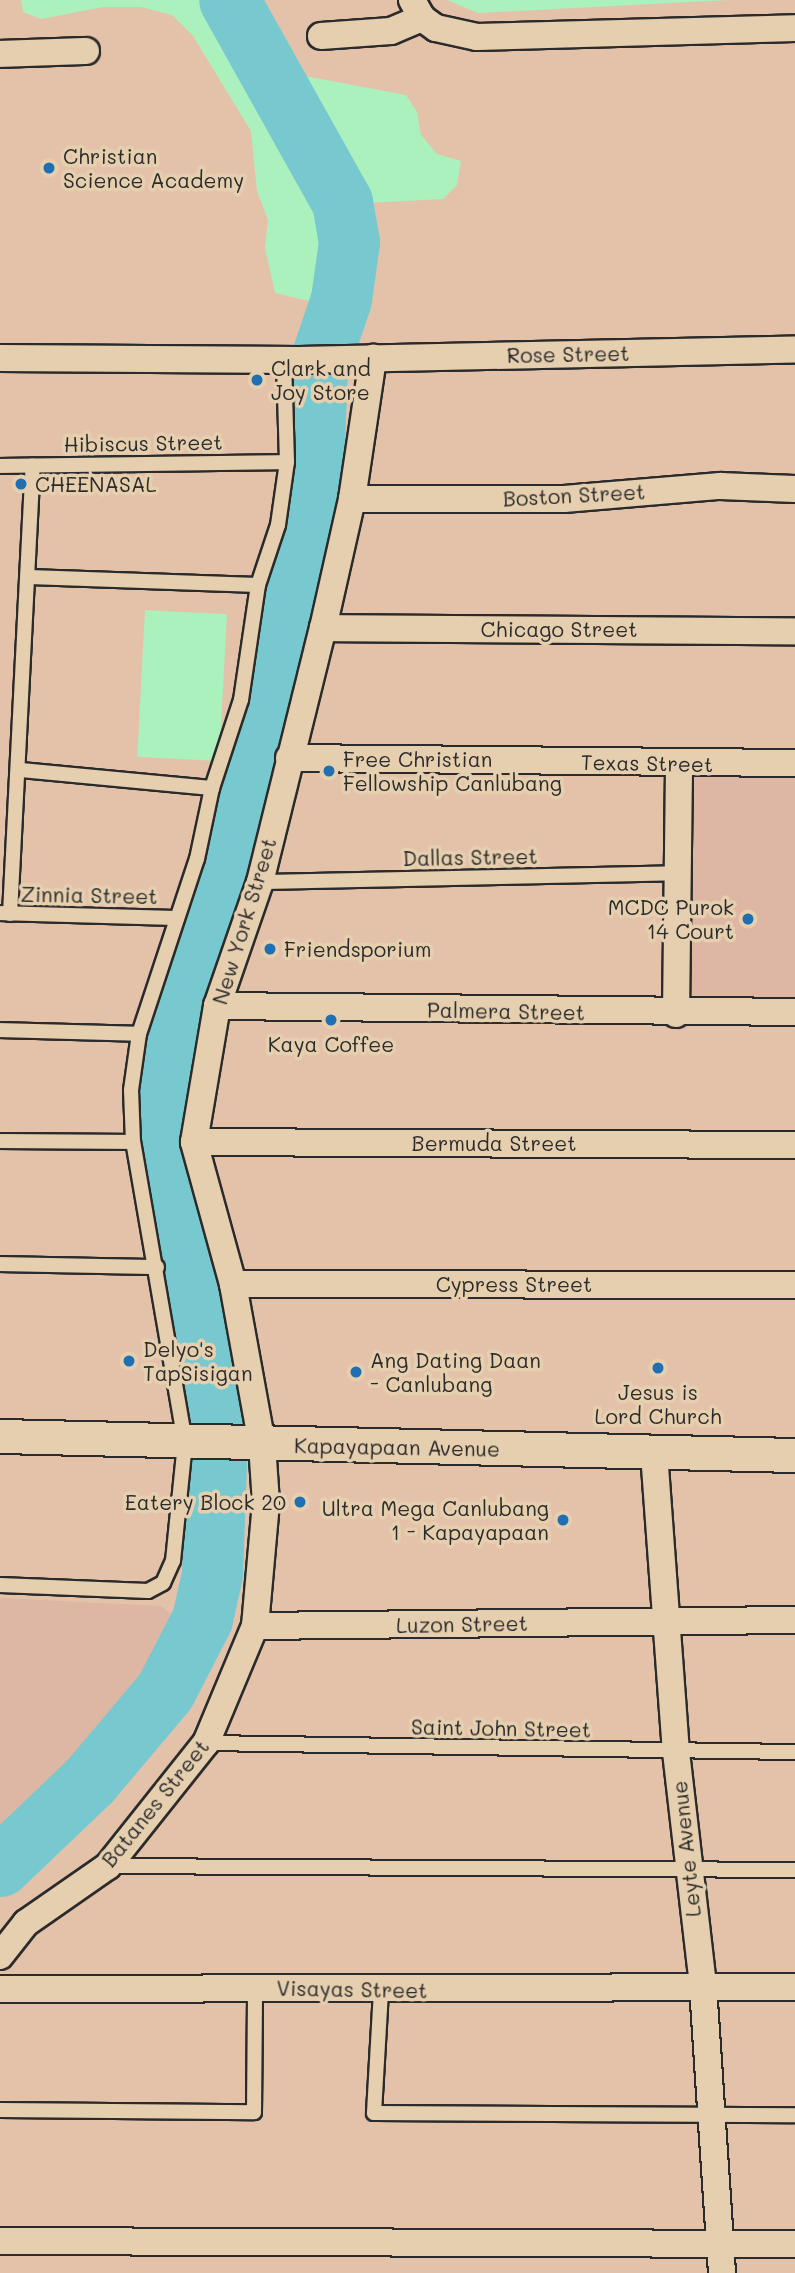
<!DOCTYPE html>
<html>
<head>
<meta charset="utf-8">
<style>
  body { margin:0 }
  #map { position:relative; width:795px; height:2273px; overflow:hidden; background:#e4c2aa; font-family:Mali,sans-serif }
  div>[style] { position:absolute }
  [style*='--x'] { left:calc(var(--x)*1px); top:calc(var(--y)*1px); width:calc(var(--w)*1px); rotate:calc(var(--a)*1deg) }
  .built>* { inset:0; background:#deb6a4; transform-origin:0 0 }
  .green>* { inset:0; background:#aaf1bd; transform-origin:0 0 }
  .river>* { height:61px; margin:-30.5px; padding:0 30.5px; transform-origin:30.5px; border-radius:30.5px; background:#78c9cf }
  .roads { filter:drop-shadow(2px 0 #2b2b2b) drop-shadow(-2px 0 #2b2b2b) drop-shadow(0 2px #2b2b2b) drop-shadow(0 -2px #2b2b2b) }
  .service>* { height:14px; margin:-7px; padding:0 7px; transform-origin:7px; border-radius:7px; background:#e6cfaf }
  .minor>* { height:26px; margin:-13px; padding:0 13px; transform-origin:13px; border-radius:13px; background:#e6cfaf }
  .tertiary>* { height:33px; margin:-16.5px; padding:0 16.5px; transform-origin:16.5px; border-radius:16.5px; background:#e6cfaf }
  .dots>* { width:19px; height:19px; translate:-50% -50%; box-sizing:border-box; border:4px solid #e6cfaf; border-radius:50% }
  span { translate:-50% -50%; white-space:nowrap; text-align:center; line-height:1.15; -webkit-text-stroke:7px #e6cfaf; paint-order:stroke }
  .poi-label { font-size:21px; color:#2b2b2b }
  .left { translate:0 -50%; text-align:left }
  .right { translate:-100% -50%; text-align:right }
  .street-label { font-size:21px; color:#2b2b2b }
</style>
</head>
<body>
<div id="map">
  <div class="built">
    <div style="left:691px;top:774px;width:104px;height:223px"></div>
    <div style="clip-path:polygon(0 1598px,161px 1606px,188px 1627px,138px 1705px,44px 1814px,0 1849px)"></div>
  </div>
  <div class="green">
    <div style="clip-path:polygon(21px 0,251px 0,288px 73px,406px 95px,417px 112px,421px 135px,437px 154px,461px 161px,457px 185px,443px 199px,366px 203px,354px 245px,349px 285px,313px 302px,275px 293px,265px 248px,268px 220px,257px 191px,251px 131px,193px 36px,172px 15px,141px 7px,103px 7px,41px 19px,23px 12px)"></div>
    <div style="clip-path:polygon(447px 0,728px 0,478px 13px)"></div>
    <div style="left:145px;top:610px;width:82px;height:147px;rotate:3deg"></div>
    <div style="clip-path:polygon(202px 1463px,227px 1463px,227px 1514px,219px 1612px,197px 1667px,165px 1719px,74px 1827px,0 1881px,0 1850px,44px 1814px,138px 1705px,188px 1627px,203px 1578px)"></div>
  </div>
  <div class="river">
    <div style="--x:0;--y:1866;--w:124;--a:-43.7"></div>
    <div style="--x:90;--y:1780;--w:116;--a:-49.9"></div>
    <div style="--x:165;--y:1691;--w:81;--a:-62.8"></div>
    <div style="--x:202;--y:1619;--w:46;--a:-77.5"></div>
    <div style="--x:212;--y:1574;--w:134;--a:-87.9"></div>
    <div style="--x:217;--y:1440;--w:71;--a:-95.6"></div>
    <div style="--x:210;--y:1369;--w:43;--a:-96.6"></div>
    <div style="--x:205;--y:1326;--w:98;--a:-104.7"></div>
    <div style="--x:180;--y:1231;--w:109;--a:-98.9"></div>
    <div style="--x:163;--y:1123;--w:119;--a:-83.2"></div>
    <div style="--x:177;--y:1005;--w:105;--a:-70.5"></div>
    <div style="--x:212;--y:906;--w:425;--a:-76.4"></div>
    <div style="--x:312;--y:493;--w:123;--a:-87.7"></div>
    <div style="--x:317;--y:370;--w:75;--a:-71.3"></div>
    <div style="--x:341;--y:299;--w:58;--a:-82"></div>
    <div style="--x:349;--y:242;--w:41;--a:-99.9"></div>
    <div style="--x:342;--y:202;--w:231;--a:-119.2"></div>
  </div>
  <div class="roads">
    <div class="service">
      <div style="--x:0;--y:466;--w:287;--a:-0.8"></div>
      <div style="--x:29;--y:577;--w:229;--a:2"></div>
      <div style="--x:20;--y:770;--w:193;--a:5.4"></div>
      <div style="--x:260;--y:882;--w:421;--a:-1.2"></div>
      <div style="--x:0;--y:913;--w:177;--a:1.6"></div>
      <div style="--x:10;--y:914;--w:449;--a:-87.1"></div>
      <div style="--x:0;--y:1030;--w:139;--a:1.6"></div>
      <div style="--x:0;--y:1141;--w:133;--a:0.4"></div>
      <div style="--x:0;--y:1264;--w:157;--a:1.1"></div>
      <div style="--x:0;--y:1585;--w:148;--a:2.3"></div>
      <div style="--x:148;--y:1591;--w:17;--a:-28"></div>
      <div style="--x:163;--y:1583;--w:24;--a:-66"></div>
      <div style="--x:173;--y:1561;--w:120;--a:-84.2"></div>
      <div style="--x:185;--y:1442;--w:304;--a:-99.8"></div>
      <div style="--x:133;--y:1142;--w:52;--a:-92.2"></div>
      <div style="--x:131;--y:1090;--w:57;--a:-81.9"></div>
      <div style="--x:139;--y:1034;--w:184;--a:-71.7"></div>
      <div style="--x:197;--y:859;--w:73;--a:-78.1"></div>
      <div style="--x:212;--y:788;--w:93;--a:-71.8"></div>
      <div style="--x:241;--y:700;--w:116;--a:-81.6"></div>
      <div style="--x:258;--y:585;--w:63;--a:-71.6"></div>
      <div style="--x:278;--y:525;--w:64;--a:-81.9"></div>
      <div style="--x:287;--y:462;--w:104;--a:-91.7"></div>
      <div style="--x:206;--y:1743;--w:589;--a:0.88"></div>
      <div style="--x:108;--y:1866;--w:687;--a:0.33"></div>
      <div style="--x:381;--y:1991;--w:122;--a:93.3"></div>
      <div style="--x:374;--y:2113;--w:421;--a:0.3"></div>
      <div style="--x:0;--y:2110;--w:254;--a:0.5"></div>
      <div style="--x:254;--y:2112;--w:124;--a:-89.5"></div>
    </div>
    <div class="minor">
      <div style="--x:412;--y:0;--w:21;--a:61"></div>
      <div style="--x:422;--y:18;--w:17;--a:36"></div>
      <div style="--x:436;--y:28;--w:42;--a:12.4"></div>
      <div style="--x:477;--y:37;--w:318;--a:-1.6"></div>
      <div style="--x:321;--y:36;--w:70;--a:-4.1"></div>
      <div style="--x:391;--y:31;--w:34;--a:-23"></div>
      <div style="--x:0;--y:54;--w:86;--a:-2"></div>
      <div style="--x:0;--y:358;--w:299;--a:0.4"></div>
      <div style="--x:299;--y:360;--w:496;--a:-1.2"></div>
      <div style="--x:352;--y:499;--w:212;--a:0"></div>
      <div style="--x:564;--y:499;--w:157;--a:-4.8"></div>
      <div style="--x:720;--y:486;--w:75;--a:2.3"></div>
      <div style="--x:323;--y:628;--w:472;--a:0.4"></div>
      <div style="--x:289;--y:758;--w:506;--a:0.57"></div>
      <div style="--x:217;--y:1006;--w:578;--a:0.59"></div>
      <div style="--x:676;--y:1014;--w:250;--a:-89.3"></div>
      <div style="--x:194;--y:1142;--w:601;--a:0.29"></div>
      <div style="--x:233;--y:1284;--w:562;--a:0.1"></div>
      <div style="--x:654;--y:1453;--w:300;--a:85.8"></div>
      <div style="--x:676;--y:1752;--w:237;--a:83.4"></div>
      <div style="--x:703;--y:1987;--w:287;--a:86.2"></div>
      <div style="--x:255;--y:1626;--w:540;--a:-0.64"></div>
      <div style="--x:0;--y:1956;--w:42;--a:-51.8"></div>
      <div style="--x:26;--y:1923;--w:100;--a:-34.8"></div>
      <div style="--x:108;--y:1866;--w:157;--a:-51.5"></div>
      <div style="--x:206;--y:1743;--w:127;--a:-67.3"></div>
      <div style="--x:255;--y:1626;--w:123;--a:-84.9"></div>
      <div style="--x:266;--y:1503;--w:59;--a:-93.9"></div>
      <div style="--x:262;--y:1444;--w:163;--a:-100.3"></div>
      <div style="--x:233;--y:1284;--w:147;--a:-105.4"></div>
      <div style="--x:194;--y:1142;--w:138;--a:-80.4"></div>
      <div style="--x:217;--y:1006;--w:131;--a:-70.9"></div>
      <div style="--x:260;--y:882;--w:262;--a:-76.1"></div>
      <div style="--x:323;--y:628;--w:132;--a:-77.3"></div>
      <div style="--x:352;--y:499;--w:143;--a:-81.5"></div>
      <div style="--x:0;--y:1989;--w:795;--a:-0.14"></div>
      <div style="--x:0;--y:2241;--w:795;--a:0.22"></div>
    </div>
    <div class="tertiary">
      <div style="--x:0;--y:1436;--w:795;--a:1.37"></div>
    </div>
  </div>
  <div class="dots">
    <div style="left:49px;top:168px;background:#1f6fb2"></div>
    <div style="left:257px;top:380px;background:#1f6fb2"></div>
    <div style="left:21px;top:484px;background:#1f6fb2"></div>
    <div style="left:329px;top:771px;background:#1f6fb2"></div>
    <div style="left:748px;top:919px;background:#1f6fb2"></div>
    <div style="left:270px;top:949px;background:#1f6fb2"></div>
    <div style="left:331px;top:1020px;background:#1f6fb2"></div>
    <div style="left:129px;top:1361px;background:#1f6fb2"></div>
    <div style="left:658px;top:1368px;background:#1f6fb2"></div>
    <div style="left:356px;top:1372px;background:#1f6fb2"></div>
    <div style="left:300px;top:1502px;background:#1f6fb2"></div>
    <div style="left:563px;top:1520px;background:#1f6fb2"></div>
  </div>
  <div class="poi-label">
    <span class="left" style="left:63px;top:168px">Christian<br>Science Academy</span>
    <span class="left" style="left:271px;top:380px">Clark and<br>Joy Store</span>
    <span class="left" style="left:35px;top:484px">CHEENASAL</span>
    <span class="left" style="left:343px;top:771px">Free Christian<br>Fellowship Canlubang</span>
    <span class="right" style="left:734px;top:919px">MCDC Purok<br>14 Court</span>
    <span class="left" style="left:284px;top:949px">Friendsporium</span>
    <span style="left:331px;top:1044px">Kaya Coffee</span>
    <span class="left" style="left:143px;top:1361px">Delyo's<br>TapSisigan</span>
    <span class="left" style="left:370px;top:1372px">Ang Dating Daan<br>- Canlubang</span>
    <span style="left:658px;top:1404px">Jesus is<br>Lord Church</span>
    <span class="right" style="left:286px;top:1502px">Eatery Block 20</span>
    <span class="right" style="left:549px;top:1520px">Ultra Mega Canlubang<br>1 - Kapayapaan</span>
  </div>
  <div class="street-label">
    <span style="left:568px;top:354px;rotate:-1deg">Rose Street</span>
    <span style="left:143px;top:443px;rotate:-1deg">Hibiscus Street</span>
    <span style="left:574px;top:495px;rotate:-3deg">Boston Street</span>
    <span style="left:559px;top:629px">Chicago Street</span>
    <span style="left:647px;top:763px;rotate:1deg">Texas Street</span>
    <span style="left:470px;top:857px;rotate:-1deg">Dallas Street</span>
    <span style="left:89px;top:895px;rotate:1deg">Zinnia Street</span>
    <span style="left:244px;top:921px;rotate:-73deg">New York Street</span>
    <span style="left:506px;top:1011px;rotate:1deg">Palmera Street</span>
    <span style="left:494px;top:1143px">Bermuda Street</span>
    <span style="left:514px;top:1284px">Cypress Street</span>
    <span style="left:397px;top:1447px;rotate:1deg">Kapayapaan Avenue</span>
    <span style="left:462px;top:1624px;rotate:-1deg">Luzon Street</span>
    <span style="left:501px;top:1728px;rotate:1deg">Saint John Street</span>
    <span style="left:155px;top:1803px;rotate:-51deg">Batanes Street</span>
    <span style="left:686px;top:1849px;rotate:-96deg">Leyte Avenue</span>
    <span style="left:352px;top:1989px;rotate:1deg">Visayas Street</span>
  </div>
</div>
</body>
</html>
